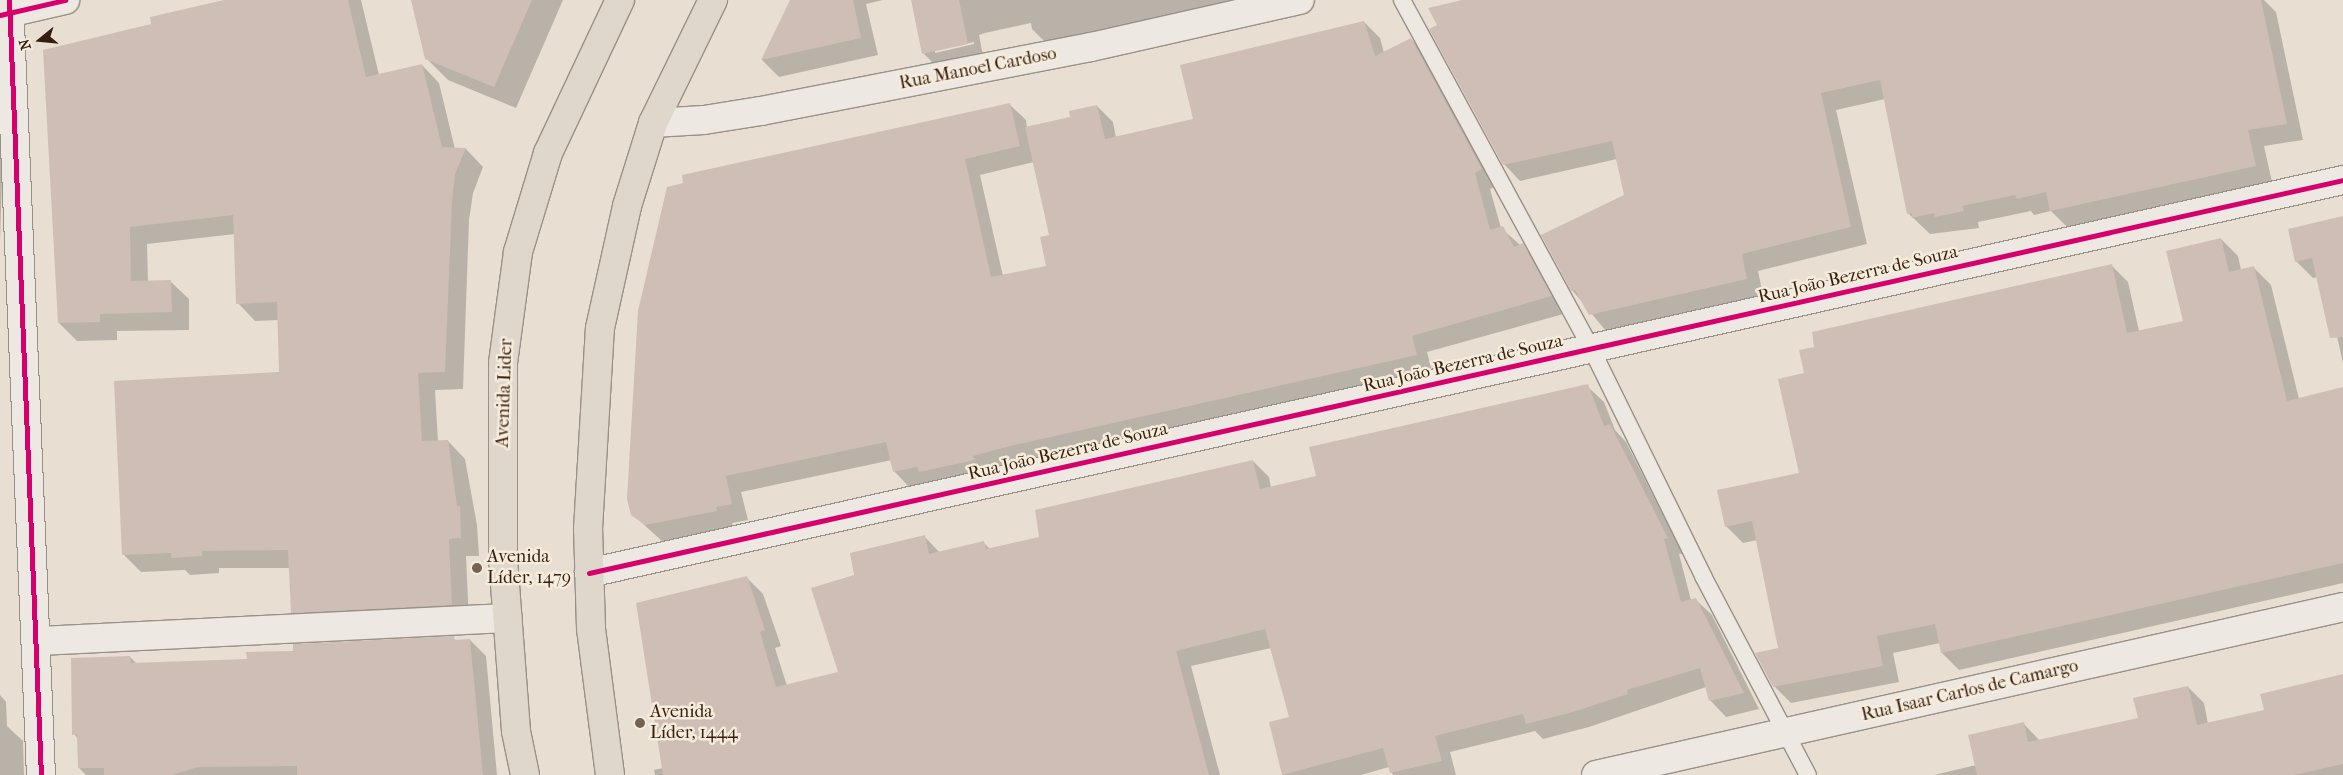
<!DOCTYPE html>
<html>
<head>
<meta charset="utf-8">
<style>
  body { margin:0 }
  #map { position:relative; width:2343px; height:775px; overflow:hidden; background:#e8dfd2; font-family:"IM FELL French Canon",serif }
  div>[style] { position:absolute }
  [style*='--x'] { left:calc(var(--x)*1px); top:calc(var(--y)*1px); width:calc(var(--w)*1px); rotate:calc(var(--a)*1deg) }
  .shadow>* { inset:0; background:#0003 }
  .building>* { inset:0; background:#cebeb6 }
  .roads { filter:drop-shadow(1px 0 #999087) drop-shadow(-1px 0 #999087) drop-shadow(0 1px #999087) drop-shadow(0 -1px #999087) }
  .lane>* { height:16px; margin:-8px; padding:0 8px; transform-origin:8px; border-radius:8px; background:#ede8e1 }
  .street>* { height:28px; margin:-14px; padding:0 14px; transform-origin:14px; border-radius:14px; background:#ede8e1 }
  .primary>* { height:28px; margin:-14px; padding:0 14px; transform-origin:14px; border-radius:14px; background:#e0d7cc }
  .cycleway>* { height:5px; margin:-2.5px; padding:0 2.5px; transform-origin:2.5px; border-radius:2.5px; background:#d6006c }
  .dots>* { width:14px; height:14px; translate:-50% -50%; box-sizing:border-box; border:2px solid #f6ecdc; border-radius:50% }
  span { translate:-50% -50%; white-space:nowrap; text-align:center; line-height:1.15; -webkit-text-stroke:5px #f6ecdc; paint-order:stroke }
  .street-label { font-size:18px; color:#351e0f }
  .poi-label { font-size:18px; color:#351e0f }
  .left { translate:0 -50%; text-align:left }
  .north { position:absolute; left:15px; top:15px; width:50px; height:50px; -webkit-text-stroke:4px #f6ecdc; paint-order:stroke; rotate:253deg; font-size:14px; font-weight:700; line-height:20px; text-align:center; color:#351e0f }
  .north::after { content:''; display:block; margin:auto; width:18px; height:22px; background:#351e0f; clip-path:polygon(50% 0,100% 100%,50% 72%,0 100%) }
</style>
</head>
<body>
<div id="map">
  <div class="shadow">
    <div style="clip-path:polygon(229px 0,361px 0,379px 75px,422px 65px,439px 83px,455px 149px,466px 149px,483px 167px,473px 193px,469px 220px,463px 389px,435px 390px,438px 442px,448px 441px,465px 459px,477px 525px,479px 556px,466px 556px,469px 622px,310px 630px,292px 612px,290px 568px,219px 568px,219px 573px,190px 575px,185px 570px,141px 572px,123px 554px,280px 374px,279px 320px,255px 321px,238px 303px,235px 234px,147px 244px,148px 282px,171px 282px,189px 299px,189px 330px,117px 331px,117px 340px,77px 341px,59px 323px,153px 25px)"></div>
    <div style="clip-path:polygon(412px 0,563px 0,516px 108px,448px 80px,426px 58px)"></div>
    <div style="clip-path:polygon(792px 0,883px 0,866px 4px,878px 55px,779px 77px,762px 60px)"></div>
    <div style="clip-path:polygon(evenodd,912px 0,1254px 0,1049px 46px,1032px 29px,1031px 23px,985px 33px,979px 35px,984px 61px,941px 71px,924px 54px,912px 0,974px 42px,974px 44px,935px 53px,935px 50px,974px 42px)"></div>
    <div style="clip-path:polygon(1468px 0,2264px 0,2276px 12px,2303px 140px,2264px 146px,2272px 182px,2067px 227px,2051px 211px,2034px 215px,2031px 211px,1978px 222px,1979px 228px,1930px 234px,1908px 213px,1885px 99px,1836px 110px,1867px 244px,1758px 271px,1763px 295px,1606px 331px,1572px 290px,1625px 196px,1617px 159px,1520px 181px,1504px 164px,1439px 26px)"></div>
    <div style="clip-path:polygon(evenodd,1364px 22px,1380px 38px,1384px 53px,1411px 39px,1427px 56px,1498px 185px,1490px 189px,1501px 228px,1538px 261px,1567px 313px,1427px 352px,1432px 371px,910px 488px,894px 471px,892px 460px,741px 492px,748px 520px,732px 523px,733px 527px,662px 541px,632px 514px,1009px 104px,1026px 120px,1027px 128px,1072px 118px,1097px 106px,1113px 122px,1116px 138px,1194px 120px,1364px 22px,1034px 162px,1050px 236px,1048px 267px,1003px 276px,980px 175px,1034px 162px)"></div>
    <div style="clip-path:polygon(0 128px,3px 146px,0 241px)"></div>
    <div style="clip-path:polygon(2343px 218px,2343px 363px,2328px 297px,2318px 277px,2313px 278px,2296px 261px)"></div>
    <div style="clip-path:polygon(2221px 239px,2238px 256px,2241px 270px,2254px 268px,2271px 285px,2299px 399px,2343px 389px,2343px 583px,1959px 670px,1942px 653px,1940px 643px,1893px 653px,1899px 682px,1791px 703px,1774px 686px,1780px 649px,1757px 540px,1743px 543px,1726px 526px,1800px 474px,1805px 374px,2111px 265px,2128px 282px,2139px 331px,2184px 322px)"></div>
    <div style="clip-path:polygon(1587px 386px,1604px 402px,1615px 430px,1626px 442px,1683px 554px,1679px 554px,1691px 600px,1695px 599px,1712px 615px,1759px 709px,1726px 717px,1710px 700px,1706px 687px,1589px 727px,1543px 739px,1535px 731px,1450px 752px,1456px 775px,1393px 775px,1389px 767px,1361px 775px,1283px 775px,1270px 723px,1290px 718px,1271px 648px,1191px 666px,1220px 775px,655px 775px,654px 770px,663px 768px,747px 578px,763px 594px,781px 646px,775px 648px,787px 686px,840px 673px,855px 576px,924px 536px,940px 553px,984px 543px,991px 550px,1040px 538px,1253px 461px,1269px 477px,1271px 488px,1317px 477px)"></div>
    <div style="clip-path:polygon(453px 638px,457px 641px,470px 640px,486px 656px,497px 775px,86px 775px,79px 768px,78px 739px,74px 734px,130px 657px,137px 664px,248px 660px,294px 652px)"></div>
    <div style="clip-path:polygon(2343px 676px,2343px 775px,1934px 775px,1976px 765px,2023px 723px,2040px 741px,2139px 719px,2188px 687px,2204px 703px,2208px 724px,2266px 711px)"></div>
    <div style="clip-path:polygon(0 695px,6px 702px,7px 726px,23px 741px,24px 775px,0 775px)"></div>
  </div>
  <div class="building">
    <div style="clip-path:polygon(224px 0,348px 0,366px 77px,422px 64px,442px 147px,466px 148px,455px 174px,452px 202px,445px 372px,418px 373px,422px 441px,448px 440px,457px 506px,460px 506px,461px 538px,449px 539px,452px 605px,291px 613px,288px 550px,202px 551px,202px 556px,171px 558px,171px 553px,122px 555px,114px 381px,279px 372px,277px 302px,236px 304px,233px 215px,130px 227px,131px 281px,171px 280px,172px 312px,100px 314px,100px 322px,58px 323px,43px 50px,151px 24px,150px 17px)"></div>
    <div style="clip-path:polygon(411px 0,532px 0,494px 87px,425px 59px)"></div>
    <div style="clip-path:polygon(790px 0,853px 0,861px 38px,761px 60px)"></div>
    <div style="clip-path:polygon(911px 0,959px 0,968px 44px,922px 54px)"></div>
    <div style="clip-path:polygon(1462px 0,2261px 0,2287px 124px,2248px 130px,2256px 166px,2050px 211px,2046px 192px,2017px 199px,2015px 195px,1962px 206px,1964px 211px,1935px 217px,1934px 213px,1912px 218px,1912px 213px,1907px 214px,1880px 80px,1821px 93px,1851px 227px,1742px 254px,1747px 279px,1589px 315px,1575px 290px,1571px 291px,1541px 235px,1624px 195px,1612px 141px,1503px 165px,1429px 29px,1437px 25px,1428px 8px)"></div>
    <div style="clip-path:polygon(1364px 21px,1375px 56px,1411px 38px,1482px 169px,1475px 173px,1490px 230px,1503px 226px,1514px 247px,1523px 243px,1552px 296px,1412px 336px,1417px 355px,1010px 446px,973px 456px,975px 460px,919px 472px,917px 467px,893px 472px,886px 442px,726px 476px,732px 504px,716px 507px,717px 511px,645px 525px,631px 515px,627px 499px,638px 311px,667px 187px,683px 183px,682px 175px,1010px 103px,1020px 146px,965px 159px,991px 277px,1046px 266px,1040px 237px,1049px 235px,1025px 127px,1070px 117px,1069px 111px,1097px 105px,1105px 139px,1193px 119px,1180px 65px)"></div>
    <div style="clip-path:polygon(2343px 216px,2343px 337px,2330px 338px,2312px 258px,2295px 262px,2288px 229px)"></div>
    <div style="clip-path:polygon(2221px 238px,2229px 272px,2254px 266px,2287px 401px,2343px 387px,2343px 563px,1941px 653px,1935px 624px,1877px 636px,1883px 666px,1773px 687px,1755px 653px,1778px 648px,1752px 521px,1725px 527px,1717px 490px,1799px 473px,1778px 379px,1804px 373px,1799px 350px,1814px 347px,1812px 332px,2112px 264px,2127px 333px,2183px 321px,2166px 251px)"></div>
    <div style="clip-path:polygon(1588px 384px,1604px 426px,1610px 424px,1668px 538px,1664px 539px,1681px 602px,1696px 598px,1744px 693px,1709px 701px,1700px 668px,1627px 690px,1628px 694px,1573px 712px,1526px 724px,1523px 714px,1435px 736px,1442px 761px,1390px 773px,1383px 748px,1282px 775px,1269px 722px,1289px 717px,1265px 629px,1176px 651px,1209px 775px,663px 775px,636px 603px,747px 576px,765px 630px,760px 632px,776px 687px,838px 672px,811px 588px,854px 575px,850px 553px,925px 535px,929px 554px,984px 541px,986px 549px,1039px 537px,1035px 510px,1253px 460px,1260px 489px,1316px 476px,1309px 447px)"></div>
    <div style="clip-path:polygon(454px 636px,454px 640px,470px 639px,483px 775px,297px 775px,297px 766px,198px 767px,172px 775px,104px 775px,104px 768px,78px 768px,77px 734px,72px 735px,71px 658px,130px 656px,131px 663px,247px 659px,246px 652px,293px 651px,293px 644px)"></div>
    <div style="clip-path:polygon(2343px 674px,2343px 764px,2294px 775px,1977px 775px,1968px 735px,2024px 722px,2028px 742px,2138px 718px,2133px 698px,2188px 686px,2197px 725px,2264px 710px,2260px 694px)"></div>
  </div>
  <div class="roads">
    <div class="lane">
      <div style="--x:1402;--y:0;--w:398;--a:61.5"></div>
      <div style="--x:1592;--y:350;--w:252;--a:63.8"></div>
      <div style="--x:1703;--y:576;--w:225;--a:62.2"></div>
    </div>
    <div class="street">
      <div style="--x:9;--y:0;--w:776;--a:87.64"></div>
      <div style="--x:0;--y:15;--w:67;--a:-13"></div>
      <div style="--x:653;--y:123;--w:51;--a:-3.4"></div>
      <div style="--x:704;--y:120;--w:58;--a:-9"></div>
      <div style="--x:761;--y:111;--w:336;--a:-11"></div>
      <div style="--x:1091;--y:47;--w:214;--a:-12.7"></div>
      <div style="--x:589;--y:573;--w:1797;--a:-12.63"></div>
      <div style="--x:38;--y:641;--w:470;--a:-2.8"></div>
      <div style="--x:1596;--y:775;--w:766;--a:-12.67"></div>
    </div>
    <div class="primary">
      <div style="--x:525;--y:775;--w:45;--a:-101.6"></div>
      <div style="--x:516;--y:731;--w:172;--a:-94.3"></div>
      <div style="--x:503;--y:559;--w:196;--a:-90"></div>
      <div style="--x:503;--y:363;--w:112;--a:-82.3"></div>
      <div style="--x:518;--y:252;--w:103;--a:-73.1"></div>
      <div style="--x:548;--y:153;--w:169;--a:-64.8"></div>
      <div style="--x:610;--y:775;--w:148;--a:-97.4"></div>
      <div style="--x:591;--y:628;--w:99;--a:-91.7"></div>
      <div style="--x:588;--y:529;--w:201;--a:-86.6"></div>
      <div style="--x:600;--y:328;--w:125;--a:-77.5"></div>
      <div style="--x:627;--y:206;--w:87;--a:-72.6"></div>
      <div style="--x:653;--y:123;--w:137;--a:-64"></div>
    </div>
  </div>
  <div class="cycleway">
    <div style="--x:9;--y:0;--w:776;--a:87.64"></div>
    <div style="--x:0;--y:15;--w:67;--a:-13"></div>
    <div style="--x:589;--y:573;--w:1797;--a:-12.63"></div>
  </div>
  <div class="dots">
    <div style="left:477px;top:568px;background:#746253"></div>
    <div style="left:640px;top:723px;background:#746253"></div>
  </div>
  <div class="street-label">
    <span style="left:978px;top:69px;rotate:-11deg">Rua Manoel Cardoso</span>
    <span style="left:1858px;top:275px;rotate:-13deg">Rua João Bezerra de Souza</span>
    <span style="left:1463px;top:364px;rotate:-13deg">Rua João Bezerra de Souza</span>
    <span style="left:505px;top:393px;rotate:-88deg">Avenida Lider</span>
    <span style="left:1068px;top:452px;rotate:-13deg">Rua João Bezerra de Souza</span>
    <span style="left:1970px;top:691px;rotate:-13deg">Rua Isaar Carlos de Camargo</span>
  </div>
  <div class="poi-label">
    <span class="left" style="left:487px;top:568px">Avenida<br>Líder, 1479</span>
    <span class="left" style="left:650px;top:723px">Avenida<br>Líder, 1444</span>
  </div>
  <div class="north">N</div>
</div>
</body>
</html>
